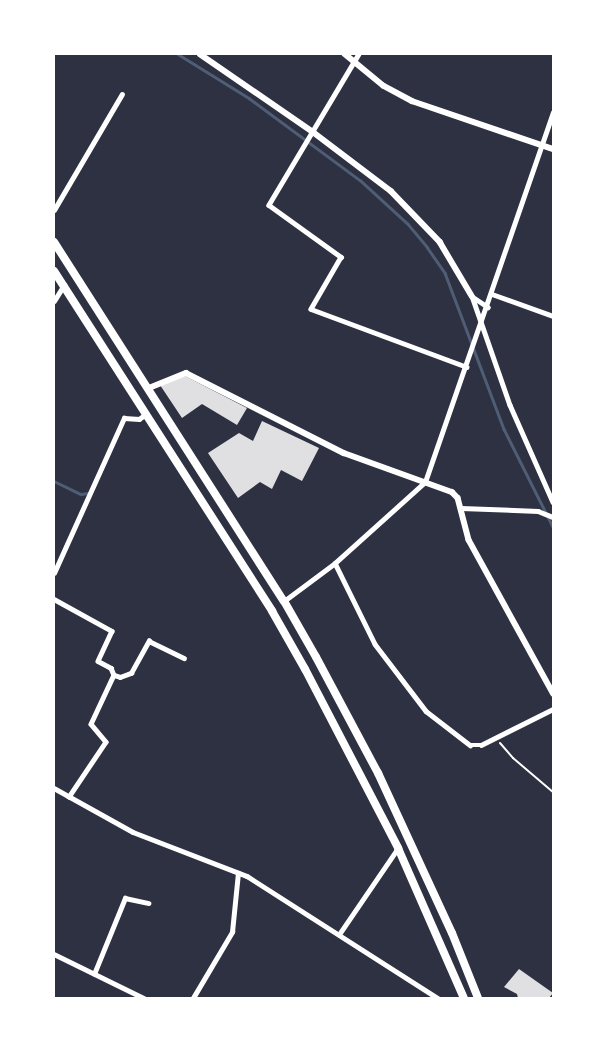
<!DOCTYPE html>
<html>
<head>
<meta charset="utf-8">
<style>
  body { margin:0 }
  #map { position:relative; width:607px; height:1052px; overflow:hidden; background:#2d3142; font-family:Literata,serif }
  div>[style] { position:absolute }
  [style*='--x'] { left:calc(var(--x)*1px); top:calc(var(--y)*1px); width:calc(var(--w)*1px); rotate:calc(var(--a)*1deg) }
  .stream>* { height:2.5px; margin:-1.25px; padding:0 1.25px; transform-origin:1.25px; border-radius:1.25px; background:#4f5d75 }
  .building>* { inset:0; background:#e0e0e3 }
  .path>* { height:2px; margin:-1px; padding:0 1px; transform-origin:1px; border-radius:1px; background:#fff }
  .minor>* { height:4.5px; margin:-2.25px; padding:0 2.25px; transform-origin:2.25px; border-radius:2.25px; background:#fff }
  .tertiary>* { height:5.5px; margin:-2.75px; padding:0 2.75px; transform-origin:2.75px; border-radius:2.75px; background:#fff }
  .trunk>* { height:8px; margin:-4px; padding:0 4px; transform-origin:4px; border-radius:4px; background:#fff }
  span { translate:-50% -50%; white-space:nowrap; text-align:center; line-height:1.15; -webkit-text-stroke:5px #fff; paint-order:stroke }
  .frame { position:absolute; inset:0; border:55px solid #fff; pointer-events:none }
</style>
</head>
<body>
<div id="map">
  <div class="stream">
    <div style="--x:178;--y:54;--w:84;--a:31.8"></div>
    <div style="--x:249;--y:98;--w:138;--a:36.5"></div>
    <div style="--x:360;--y:180;--w:65;--a:42.5"></div>
    <div style="--x:408;--y:224;--w:30;--a:50"></div>
    <div style="--x:427;--y:247;--w:32;--a:55"></div>
    <div style="--x:445;--y:273;--w:167;--a:69.3"></div>
    <div style="--x:504;--y:429;--w:110;--a:63.4"></div>
    <div style="--x:54;--y:481;--w:30;--a:26"></div>
    <div style="--x:81;--y:494;--w:7;--a:-8"></div>
  </div>
  <div class="building">
    <div style="clip-path:polygon(185px 376px,247px 408px,237px 425px,202px 404px,182px 418px,160px 385px)"></div>
    <div style="clip-path:polygon(262px 421px,319px 448px,302px 481px,281px 470px,272px 489px,260px 482px,238px 498px,208px 453px,239px 433px,253px 441px)"></div>
    <div style="clip-path:polygon(519px 969px,553px 993px,549px 998px,518px 998px,517px 994px,504px 987px)"></div>
  </div>
  <div class="path">
    <div style="--x:500;--y:743;--w:20;--a:49"></div>
    <div style="--x:513;--y:758;--w:52;--a:40.4"></div>
  </div>
  <div class="minor">
    <div style="--x:359;--y:54;--w:176;--a:120.8"></div>
    <div style="--x:269;--y:205;--w:89;--a:35.8"></div>
    <div style="--x:341;--y:257;--w:60;--a:120"></div>
    <div style="--x:311;--y:309;--w:166;--a:20.4"></div>
    <div style="--x:54;--y:210;--w:134;--a:-59.6"></div>
    <div style="--x:492;--y:294;--w:65;--a:19.8"></div>
    <div style="--x:472;--y:296;--w:115;--a:70.8"></div>
    <div style="--x:510;--y:405;--w:106;--a:66.1"></div>
    <div style="--x:473;--y:297;--w:18;--a:34"></div>
    <div style="--x:54;--y:301;--w:19;--a:-58"></div>
    <div style="--x:461;--y:508;--w:77;--a:2.2"></div>
    <div style="--x:538;--y:511;--w:16;--a:22"></div>
    <div style="--x:335;--y:563;--w:90;--a:63.7"></div>
    <div style="--x:375;--y:644;--w:84;--a:52.7"></div>
    <div style="--x:426;--y:711;--w:56;--a:37.7"></div>
    <div style="--x:470;--y:745;--w:11;--a:0"></div>
    <div style="--x:481;--y:745;--w:80;--a:-26.6"></div>
    <div style="--x:54;--y:573;--w:170;--a:-65.7"></div>
    <div style="--x:124;--y:418;--w:15;--a:4"></div>
    <div style="--x:139;--y:419;--w:9;--a:-36"></div>
    <div style="--x:54;--y:599;--w:66;--a:28.9"></div>
    <div style="--x:112;--y:631;--w:33;--a:115"></div>
    <div style="--x:98;--y:661;--w:15;--a:28"></div>
    <div style="--x:111;--y:668;--w:8;--a:67"></div>
    <div style="--x:114;--y:675;--w:54;--a:115.1"></div>
    <div style="--x:91;--y:724;--w:23;--a:50"></div>
    <div style="--x:106;--y:742;--w:66;--a:123.9"></div>
    <div style="--x:284;--y:601;--w:64;--a:-36.7"></div>
    <div style="--x:335;--y:563;--w:121;--a:-42"></div>
    <div style="--x:425;--y:482;--w:391;--a:-70.9"></div>
    <div style="--x:114;--y:675;--w:6;--a:18"></div>
    <div style="--x:120;--y:677;--w:12;--a:-20"></div>
    <div style="--x:131;--y:673;--w:37;--a:-61"></div>
    <div style="--x:149;--y:641;--w:39;--a:26"></div>
    <div style="--x:54;--y:788;--w:90;--a:29.1"></div>
    <div style="--x:133;--y:832;--w:122;--a:21.1"></div>
    <div style="--x:247;--y:876;--w:227;--a:32.6"></div>
    <div style="--x:340;--y:933;--w:103;--a:-55.7"></div>
    <div style="--x:54;--y:954;--w:100;--a:26.1"></div>
    <div style="--x:94;--y:974;--w:82;--a:-67.8"></div>
    <div style="--x:125;--y:898;--w:24;--a:12"></div>
    <div style="--x:193;--y:998;--w:77;--a:-59.4"></div>
    <div style="--x:232;--y:932;--w:59;--a:-84.2"></div>
  </div>
  <div class="tertiary">
    <div style="--x:200;--y:54;--w:137;--a:34.6"></div>
    <div style="--x:313;--y:132;--w:98;--a:37.1"></div>
    <div style="--x:391;--y:191;--w:71;--a:46.1"></div>
    <div style="--x:440;--y:242;--w:63;--a:59.3"></div>
    <div style="--x:345;--y:54;--w:50;--a:39.4"></div>
    <div style="--x:384;--y:86;--w:32;--a:28"></div>
    <div style="--x:412;--y:101;--w:149;--a:18.8"></div>
    <div style="--x:149;--y:388;--w:40;--a:-22"></div>
    <div style="--x:186;--y:373;--w:177;--a:26.9"></div>
    <div style="--x:344;--y:453;--w:115;--a:19.9"></div>
    <div style="--x:452;--y:492;--w:8;--a:45"></div>
    <div style="--x:458;--y:498;--w:43;--a:75.3"></div>
    <div style="--x:469;--y:540;--w:175;--a:61.2"></div>
  </div>
  <div class="trunk">
    <div style="--x:54;--y:242;--w:426;--a:57.4"></div>
    <div style="--x:284;--y:601;--w:64;--a:60.3"></div>
    <div style="--x:316;--y:657;--w:132;--a:61.9"></div>
    <div style="--x:378;--y:773;--w:176;--a:65.2"></div>
    <div style="--x:452;--y:933;--w:70;--a:68.2"></div>
    <div style="--x:54;--y:271;--w:404;--a:57.3"></div>
    <div style="--x:272;--y:611;--w:67;--a:60.4"></div>
    <div style="--x:305;--y:669;--w:202;--a:62.5"></div>
    <div style="--x:398;--y:848;--w:164;--a:66.3"></div>
  </div>
  <div class="frame"></div>
</div>
</body>
</html>
